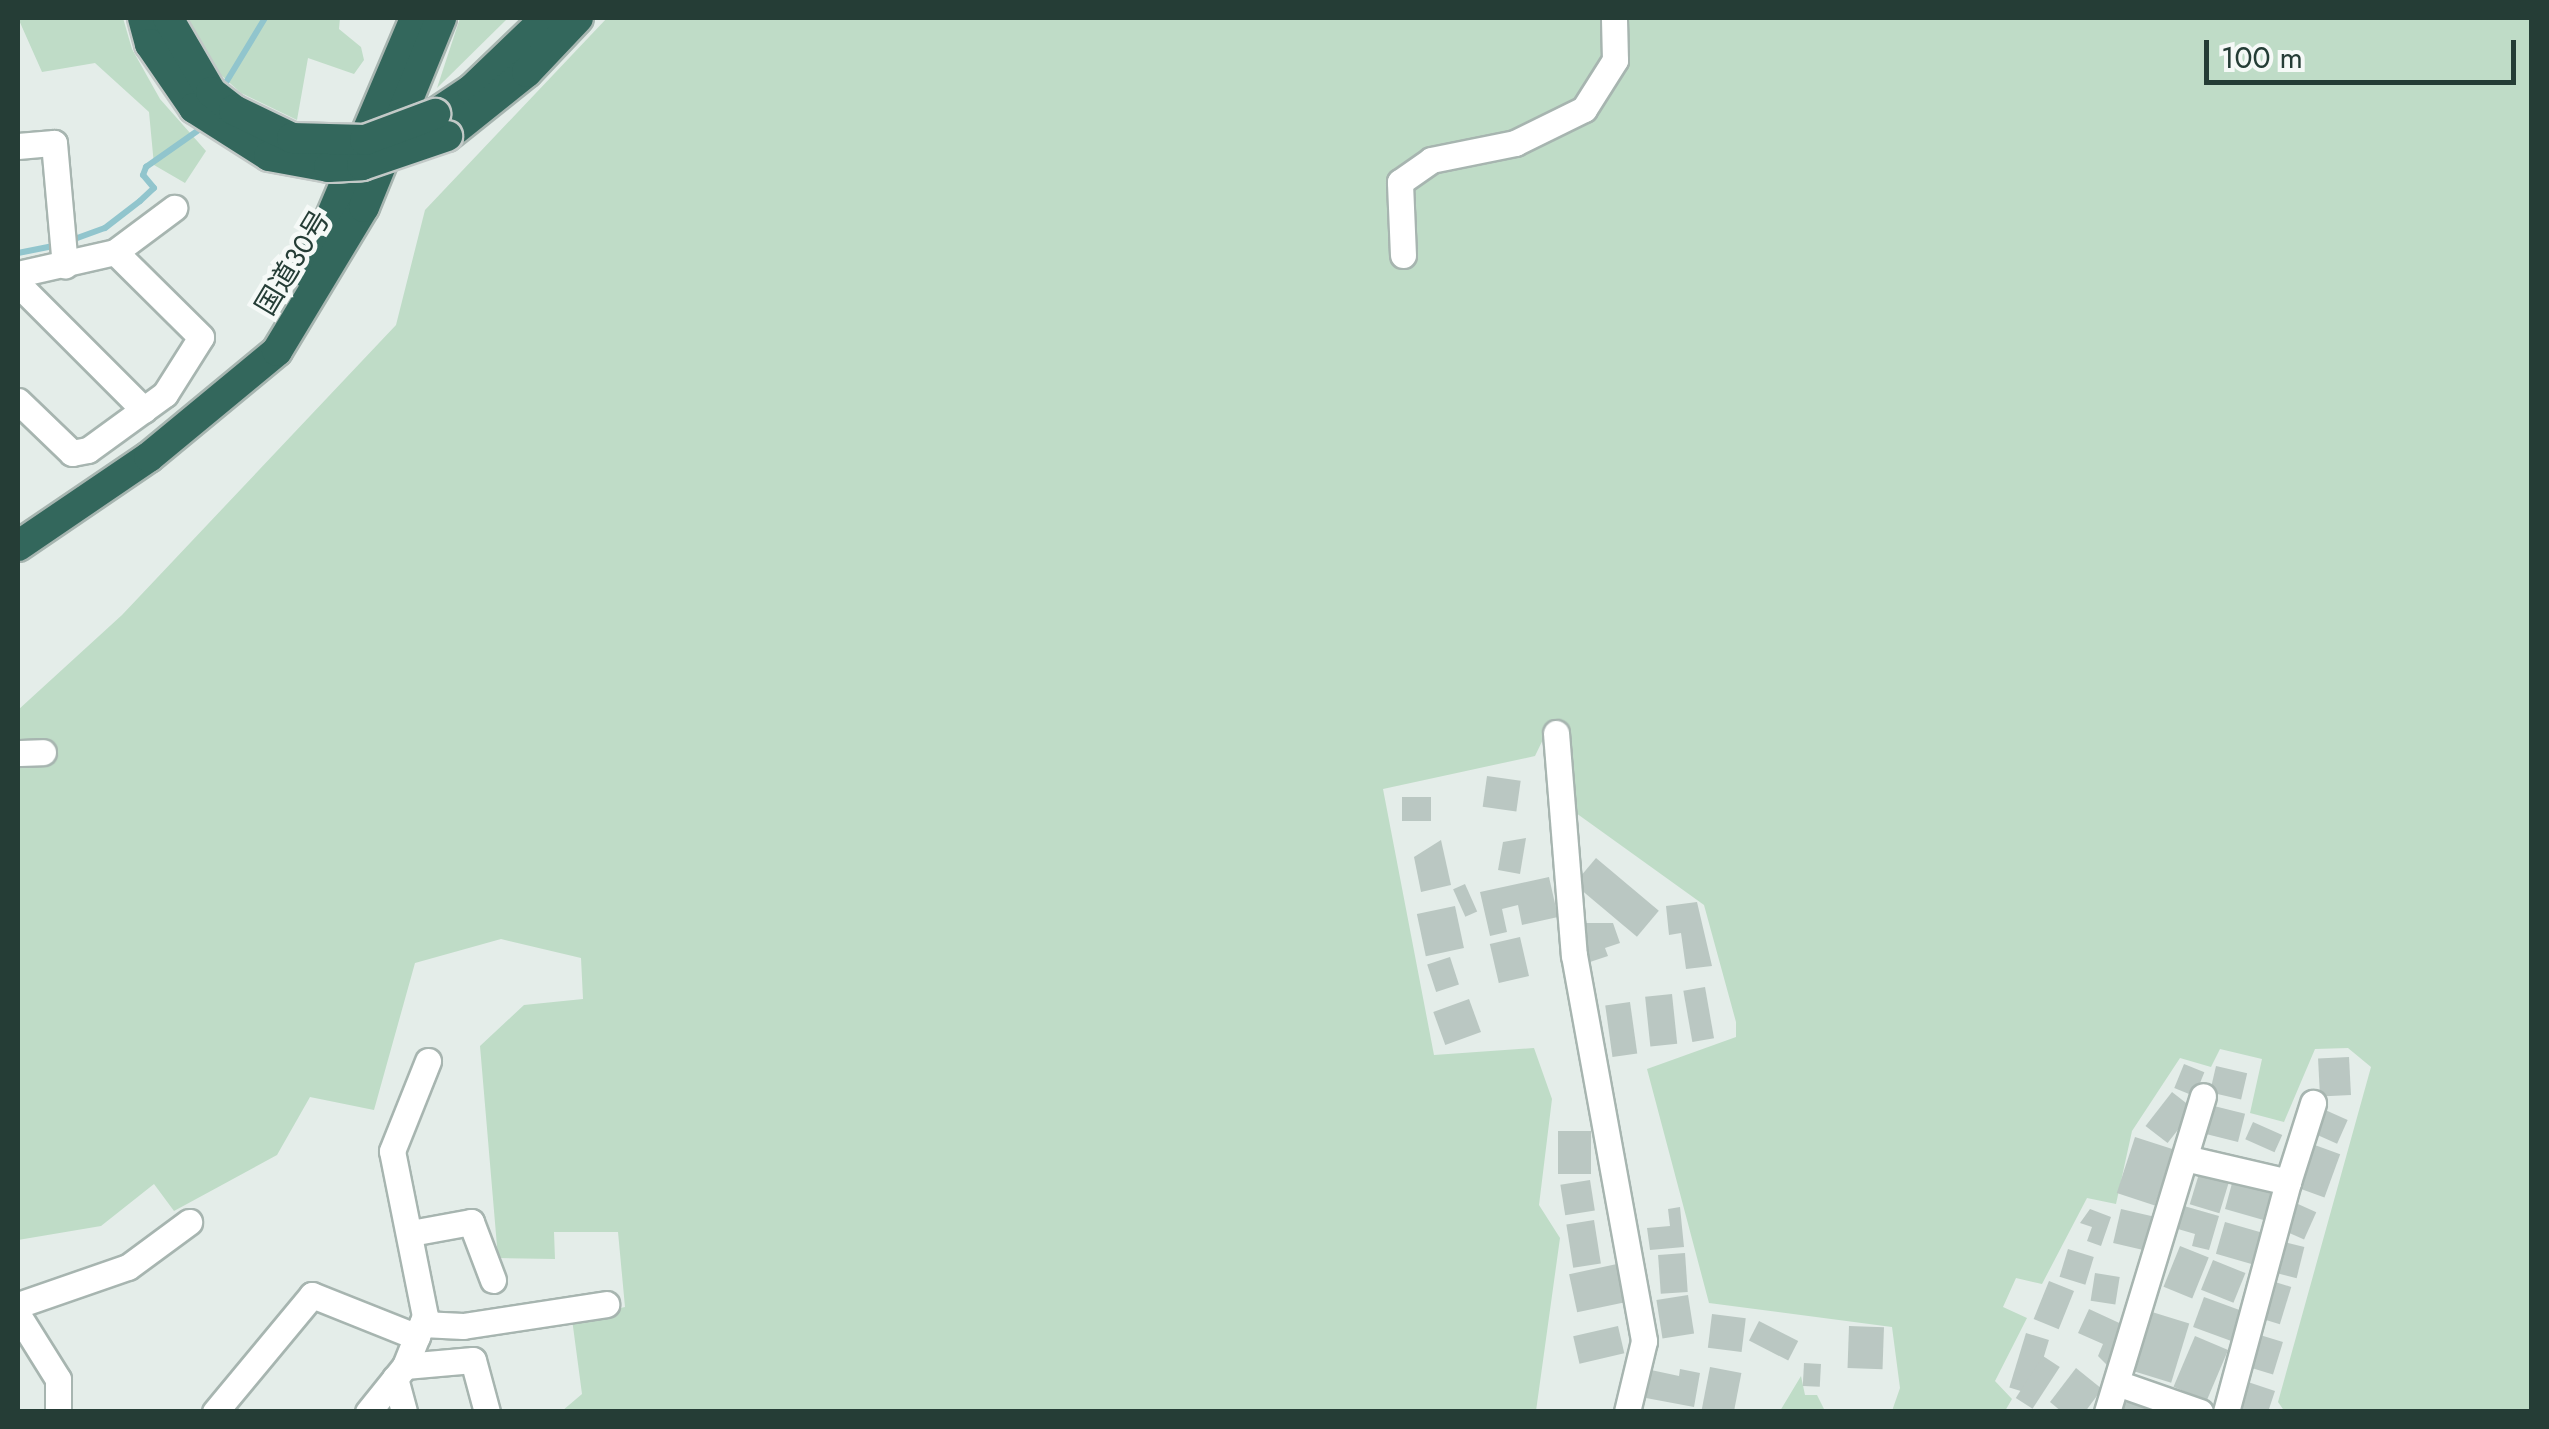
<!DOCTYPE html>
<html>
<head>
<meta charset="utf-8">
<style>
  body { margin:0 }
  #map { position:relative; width:2549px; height:1429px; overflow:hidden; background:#e4ede9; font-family:Jost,"Noto Sans JP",sans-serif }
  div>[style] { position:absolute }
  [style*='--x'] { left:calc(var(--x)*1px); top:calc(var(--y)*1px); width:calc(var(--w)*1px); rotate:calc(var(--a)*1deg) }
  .green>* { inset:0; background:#bfdcc7 }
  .stream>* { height:6px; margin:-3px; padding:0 3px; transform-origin:3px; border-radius:3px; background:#91c5cd }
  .building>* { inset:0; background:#bac7c2; transform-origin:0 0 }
  .roads { filter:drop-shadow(2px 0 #a7b5b0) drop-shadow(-2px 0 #a7b5b0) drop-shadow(0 2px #a7b5b0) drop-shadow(0 -2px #a7b5b0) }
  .street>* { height:25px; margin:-12.5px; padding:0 12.5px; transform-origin:12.5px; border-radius:12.5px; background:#fff }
  .highway>* { height:30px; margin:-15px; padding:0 15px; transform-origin:15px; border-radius:15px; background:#33675c }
  .bridges { filter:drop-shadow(2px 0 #c2c9c7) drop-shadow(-2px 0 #c2c9c7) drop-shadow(0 2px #c2c9c7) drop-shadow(0 -2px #c2c9c7) }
  .highway-bridge>* { height:30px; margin:-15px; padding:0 15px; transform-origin:15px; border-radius:15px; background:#33675c }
  span { translate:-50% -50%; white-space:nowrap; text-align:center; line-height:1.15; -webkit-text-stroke:9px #f5f9f7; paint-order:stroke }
  .street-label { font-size:28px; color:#253d36 }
  .frame { position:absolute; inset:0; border:20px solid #253d36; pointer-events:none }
  .scale { position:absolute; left:2204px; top:40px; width:312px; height:45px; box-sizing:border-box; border:5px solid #253d36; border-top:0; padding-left:12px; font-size:30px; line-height:35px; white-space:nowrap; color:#253d36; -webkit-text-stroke:8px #f5f9f7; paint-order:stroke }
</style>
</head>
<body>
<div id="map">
  <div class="green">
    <div style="clip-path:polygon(18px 18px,123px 18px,132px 49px,160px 99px,206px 151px,185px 183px,154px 165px,149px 112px,95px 63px,42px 72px)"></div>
    <div style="clip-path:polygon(186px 18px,340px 18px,339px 29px,361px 47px,364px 60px,354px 74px,308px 58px,297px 120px,241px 93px,211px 66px)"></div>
    <div style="clip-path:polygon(460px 18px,508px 18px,437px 88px)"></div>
    <div style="clip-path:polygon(607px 18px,2531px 18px,2531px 1411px,2285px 1412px,2278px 1402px,2371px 1067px,2348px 1048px,2315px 1049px,2284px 1122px,2250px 1113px,2262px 1059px,2220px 1049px,2211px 1067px,2180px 1058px,2132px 1131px,2116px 1204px,2087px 1198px,2042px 1284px,2016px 1278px,2003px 1307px,2027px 1318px,1995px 1381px,2012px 1399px,2005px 1411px,1892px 1411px,1900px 1388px,1892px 1327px,1709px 1303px,1647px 1069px,1736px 1037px,1736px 1022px,1704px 905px,1576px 813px,1564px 724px,1549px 727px,1535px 756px,1383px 789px,1434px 1055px,1534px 1048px,1552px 1099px,1539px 1205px,1560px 1238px,1536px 1411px,562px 1411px,582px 1394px,572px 1319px,625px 1307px,618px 1232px,554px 1232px,555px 1259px,498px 1258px,480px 1046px,524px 1005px,583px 999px,581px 958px,501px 939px,415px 963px,374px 1110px,310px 1097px,277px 1155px,174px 1211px,154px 1184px,101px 1226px,18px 1240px,18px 710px,122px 615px,396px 325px,425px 210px)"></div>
    <div style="clip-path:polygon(1801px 1376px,1805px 1395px,1817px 1395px,1825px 1411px,1780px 1411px)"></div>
  </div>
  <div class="stream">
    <div style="--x:222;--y:89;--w:83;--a:-58.8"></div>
    <div style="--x:69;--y:241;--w:38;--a:-20"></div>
    <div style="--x:105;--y:228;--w:44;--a:-37.6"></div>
    <div style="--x:140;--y:201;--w:19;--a:-43"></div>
    <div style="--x:154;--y:188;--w:17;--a:-130"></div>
    <div style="--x:143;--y:175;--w:9;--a:-69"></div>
    <div style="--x:146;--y:167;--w:70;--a:-35.1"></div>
    <div style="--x:18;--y:253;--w:41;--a:-11.3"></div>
  </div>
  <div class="building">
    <div style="left:1487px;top:776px;width:34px;height:31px;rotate:8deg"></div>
    <div style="left:1402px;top:797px;width:29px;height:24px"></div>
    <div style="clip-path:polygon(1526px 838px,1520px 874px,1498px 870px,1503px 842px)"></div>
    <div style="clip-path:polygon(1441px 840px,1451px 885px,1421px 892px,1414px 857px)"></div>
    <div style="left:1596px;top:858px;width:82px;height:34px;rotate:40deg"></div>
    <div style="clip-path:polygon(1549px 877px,1558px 917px,1522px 925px,1518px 905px,1502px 909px,1507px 932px,1490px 936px,1480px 892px)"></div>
    <div style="left:1465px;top:884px;width:30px;height:13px;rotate:66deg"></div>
    <div style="clip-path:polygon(1697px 902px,1712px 966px,1686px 969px,1681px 933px,1669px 935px,1666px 906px)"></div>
    <div style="left:1455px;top:906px;width:43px;height:39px;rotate:78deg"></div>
    <div style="clip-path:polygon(1585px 923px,1613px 923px,1620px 943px,1605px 948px,1608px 956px,1584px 964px)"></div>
    <div style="left:1520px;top:937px;width:40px;height:31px;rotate:77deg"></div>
    <div style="left:1450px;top:957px;width:29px;height:24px;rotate:72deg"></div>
    <div style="left:1705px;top:987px;width:52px;height:22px;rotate:80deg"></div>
    <div style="left:1672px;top:994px;width:50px;height:27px;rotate:84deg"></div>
    <div style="left:1469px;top:999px;width:35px;height:38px;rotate:70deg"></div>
    <div style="left:1630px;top:1002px;width:52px;height:25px;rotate:82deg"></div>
    <div style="left:2349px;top:1057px;width:38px;height:31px;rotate:87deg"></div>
    <div style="left:2184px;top:1064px;width:22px;height:26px;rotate:22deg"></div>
    <div style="left:2216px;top:1066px;width:32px;height:27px;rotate:13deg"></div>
    <div style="left:2172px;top:1092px;width:28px;height:43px;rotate:38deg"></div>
    <div style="left:2214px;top:1106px;width:32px;height:29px;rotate:14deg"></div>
    <div style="left:2323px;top:1109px;width:27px;height:26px;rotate:24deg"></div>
    <div style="left:2253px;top:1122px;width:32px;height:19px;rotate:24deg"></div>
    <div style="left:1591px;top:1131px;width:43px;height:33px;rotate:90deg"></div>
    <div style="left:2135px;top:1137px;width:40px;height:59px;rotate:18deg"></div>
    <div style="left:2312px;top:1144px;width:30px;height:46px;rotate:20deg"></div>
    <div style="left:2202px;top:1164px;width:31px;height:42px;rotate:17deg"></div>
    <div style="clip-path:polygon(2234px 1176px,2275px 1194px,2267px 1221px,2225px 1209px)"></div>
    <div style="left:1590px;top:1180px;width:31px;height:30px;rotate:81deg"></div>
    <div style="left:2298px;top:1204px;width:20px;height:30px;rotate:24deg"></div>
    <div style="clip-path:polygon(2184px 1206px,2219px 1216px,2209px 1250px,2192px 1246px,2195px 1234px,2178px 1229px)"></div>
    <div style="clip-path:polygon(1680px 1207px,1684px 1247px,1650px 1250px,1647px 1228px,1670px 1226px,1668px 1209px)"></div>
    <div style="clip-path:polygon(2090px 1209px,2111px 1217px,2101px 1246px,2087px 1241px,2092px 1227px,2080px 1223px)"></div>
    <div style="left:2121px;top:1209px;width:32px;height:35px;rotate:13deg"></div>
    <div style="left:1594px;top:1220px;width:44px;height:28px;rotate:81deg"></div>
    <div style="left:2225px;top:1222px;width:37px;height:33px;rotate:16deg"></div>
    <div style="left:2284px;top:1242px;width:21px;height:32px;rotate:14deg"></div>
    <div style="left:2180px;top:1246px;width:31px;height:44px;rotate:22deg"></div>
    <div style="left:2068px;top:1249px;width:27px;height:29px;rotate:17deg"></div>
    <div style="left:1685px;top:1253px;width:39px;height:27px;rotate:86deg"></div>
    <div style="left:2213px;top:1260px;width:35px;height:32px;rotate:22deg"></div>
    <div style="left:1617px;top:1264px;width:39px;height:49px;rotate:78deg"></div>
    <div style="left:2095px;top:1273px;width:25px;height:28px;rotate:9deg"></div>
    <div style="left:2049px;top:1281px;width:27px;height:41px;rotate:22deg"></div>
    <div style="left:2275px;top:1282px;width:17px;height:39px;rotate:17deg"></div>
    <div style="left:1688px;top:1295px;width:39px;height:32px;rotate:81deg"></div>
    <div style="left:2204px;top:1297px;width:45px;height:32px;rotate:20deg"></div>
    <div style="clip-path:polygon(2089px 1309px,2128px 1327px,2110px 1368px,2098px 1356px,2103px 1344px,2078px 1333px)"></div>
    <div style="left:2152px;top:1312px;width:39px;height:62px;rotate:17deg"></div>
    <div style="left:1712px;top:1314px;width:34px;height:34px;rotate:7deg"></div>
    <div style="left:1759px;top:1321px;width:44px;height:22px;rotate:27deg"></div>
    <div style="left:1618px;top:1326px;width:28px;height:46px;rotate:77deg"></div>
    <div style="left:1849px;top:1326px;width:35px;height:42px;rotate:2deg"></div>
    <div style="left:2026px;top:1333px;width:24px;height:57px;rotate:17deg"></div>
    <div style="left:2260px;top:1335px;width:24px;height:34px;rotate:17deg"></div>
    <div style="left:2195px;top:1336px;width:36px;height:55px;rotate:23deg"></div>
    <div style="left:2043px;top:1356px;width:20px;height:50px;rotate:33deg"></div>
    <div style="left:1804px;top:1363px;width:17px;height:23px;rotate:3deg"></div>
    <div style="left:1710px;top:1367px;width:32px;height:43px;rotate:11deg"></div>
    <div style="clip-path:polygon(2076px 1368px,2102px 1389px,2085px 1412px,2062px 1412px,2050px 1402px)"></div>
    <div style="clip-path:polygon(1680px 1369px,1700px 1373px,1694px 1407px,1646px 1398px,1651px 1370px,1679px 1376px)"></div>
    <div style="clip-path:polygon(2248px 1382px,2275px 1391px,2268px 1412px,2239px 1412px)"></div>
    <div style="clip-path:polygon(2132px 1395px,2152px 1412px,2119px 1412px)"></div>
  </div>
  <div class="roads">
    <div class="street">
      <div style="--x:18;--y:146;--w:36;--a:-5"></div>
      <div style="--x:54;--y:143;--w:123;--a:84.9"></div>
      <div style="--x:1403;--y:255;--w:73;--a:-92.4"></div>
      <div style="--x:1400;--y:182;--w:38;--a:-35"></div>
      <div style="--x:1431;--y:160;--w:86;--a:-11.4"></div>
      <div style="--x:1515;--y:143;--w:77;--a:-26.2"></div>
      <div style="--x:1584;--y:109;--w:58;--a:-57.7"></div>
      <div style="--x:1615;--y:60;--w:42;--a:-91.4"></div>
      <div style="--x:18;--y:274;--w:99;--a:-12.8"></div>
      <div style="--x:115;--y:252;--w:74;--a:-36.7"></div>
      <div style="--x:18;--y:284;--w:178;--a:45"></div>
      <div style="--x:18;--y:401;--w:75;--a:43.9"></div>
      <div style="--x:72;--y:453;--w:16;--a:-11"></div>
      <div style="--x:88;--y:450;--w:95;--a:-36"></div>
      <div style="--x:165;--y:394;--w:67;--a:-57.7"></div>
      <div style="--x:201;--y:337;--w:121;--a:-135.3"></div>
      <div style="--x:1556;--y:733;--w:223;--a:85.4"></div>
      <div style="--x:1574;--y:955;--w:392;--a:79.7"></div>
      <div style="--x:1644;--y:1341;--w:73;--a:103.5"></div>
      <div style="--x:18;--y:753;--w:25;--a:-2"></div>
      <div style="--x:2185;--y:1158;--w:106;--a:13.1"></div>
      <div style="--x:2288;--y:1182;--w:238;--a:105.1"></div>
      <div style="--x:2288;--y:1182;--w:83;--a:-72.4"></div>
      <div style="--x:411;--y:1233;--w:61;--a:-10.4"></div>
      <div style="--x:471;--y:1222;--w:62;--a:69.2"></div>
      <div style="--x:18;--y:1305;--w:116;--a:-19.1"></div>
      <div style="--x:128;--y:1267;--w:76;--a:-36.4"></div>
      <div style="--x:18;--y:1315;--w:75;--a:58"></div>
      <div style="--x:58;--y:1379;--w:33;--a:90"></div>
      <div style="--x:422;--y:1324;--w:41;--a:2.8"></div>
      <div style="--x:463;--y:1326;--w:145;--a:-8.7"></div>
      <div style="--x:405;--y:1366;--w:68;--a:-5"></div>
      <div style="--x:473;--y:1360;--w:54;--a:74.9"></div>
      <div style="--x:395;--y:1378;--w:35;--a:75"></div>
      <div style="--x:2120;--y:1384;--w:85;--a:19.3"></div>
      <div style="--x:215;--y:1412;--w:152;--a:-50.3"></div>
      <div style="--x:312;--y:1295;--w:113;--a:21.8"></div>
      <div style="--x:368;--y:1412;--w:59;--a:-51.2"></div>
      <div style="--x:405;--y:1366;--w:54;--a:-68.2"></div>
      <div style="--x:425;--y:1316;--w:168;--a:-101.3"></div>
      <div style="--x:392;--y:1151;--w:97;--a:-68.2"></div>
      <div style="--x:2107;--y:1412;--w:330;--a:-73.1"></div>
    </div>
    <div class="highway">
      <div style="--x:435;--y:114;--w:45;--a:-34"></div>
      <div style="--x:472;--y:89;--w:103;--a:-43.8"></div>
      <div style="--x:447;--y:136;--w:102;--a:-38.7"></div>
      <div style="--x:527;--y:72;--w:74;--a:-46.6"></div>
      <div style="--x:307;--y:273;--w:277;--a:-67"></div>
      <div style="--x:18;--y:546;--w:158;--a:-34.2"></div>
      <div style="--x:149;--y:457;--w:166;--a:-39.6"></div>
      <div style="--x:277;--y:351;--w:168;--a:-58.9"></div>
      <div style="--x:364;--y:207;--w:204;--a:-67.8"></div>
    </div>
  </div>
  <div class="bridges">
    <div class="highway-bridge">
      <div style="--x:143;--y:18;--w:27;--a:75"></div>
      <div style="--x:150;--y:44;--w:78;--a:55.5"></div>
      <div style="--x:194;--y:108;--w:89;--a:32.6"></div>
      <div style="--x:269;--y:156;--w:61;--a:10.4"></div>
      <div style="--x:329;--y:167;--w:33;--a:-3"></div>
      <div style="--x:362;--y:165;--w:90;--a:-18.8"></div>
      <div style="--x:168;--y:18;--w:86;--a:59.8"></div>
      <div style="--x:211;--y:92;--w:29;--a:38"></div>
      <div style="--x:234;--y:110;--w:64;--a:25.8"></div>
      <div style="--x:292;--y:138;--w:73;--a:1.6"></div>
      <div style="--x:365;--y:140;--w:75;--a:-20.4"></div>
    </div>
  </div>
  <div class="street-label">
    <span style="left:293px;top:263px;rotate:-59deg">国道30号</span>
  </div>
  <div class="frame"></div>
  <div class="scale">100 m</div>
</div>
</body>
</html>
